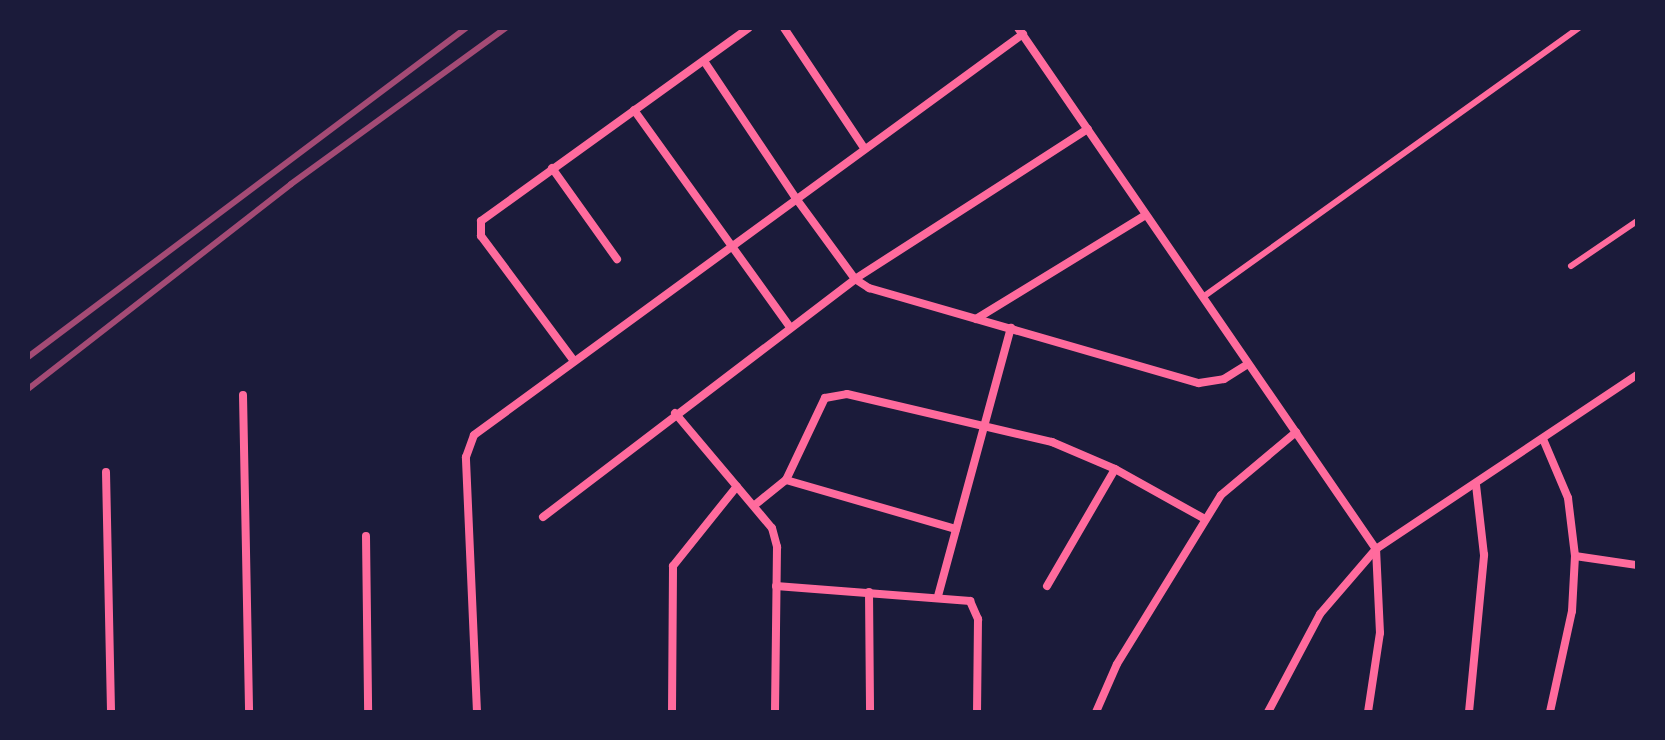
<!DOCTYPE html>
<html>
<head>
<meta charset="utf-8">
<style>
  body { margin:0 }
  #map { position:relative; width:1665px; height:740px; overflow:hidden; background:#1b1b3a; font-family:Jost,sans-serif }
  div>[style] { position:absolute }
  [style*='--x'] { left:calc(var(--x)*1px); top:calc(var(--y)*1px); width:calc(var(--w)*1px); rotate:calc(var(--a)*1deg) }
  .service>* { height:6px; margin:-3px; padding:0 3px; transform-origin:3px; border-radius:3px; background:#ff6b9d }
  .minor>* { height:8px; margin:-4px; padding:0 4px; transform-origin:4px; border-radius:4px; background:#ff6b9d }
  .rail>* { height:6px; margin:-3px; padding:0 3px; transform-origin:3px; border-radius:3px; background:#a44b75 }
  span { translate:-50% -50%; white-space:nowrap; text-align:center; line-height:1.15; -webkit-text-stroke:8px #1b1b3a; paint-order:stroke }
  .frame { position:absolute; inset:0; border:30px solid #1b1b3a; pointer-events:none }
</style>
</head>
<body>
<div id="map">
  <div class="service">
    <div style="--x:1571;--y:266;--w:80;--a:-34.3"></div>
    <div style="--x:1203;--y:297;--w:462;--a:-35.6"></div>
  </div>
  <div class="minor">
    <div style="--x:784;--y:28;--w:144;--a:56.3"></div>
    <div style="--x:1018;--y:28;--w:632;--a:55.51"></div>
    <div style="--x:1376;--y:549;--w:314;--a:-33.7"></div>
    <div style="--x:704;--y:61;--w:164;--a:56.2"></div>
    <div style="--x:795;--y:197;--w:102;--a:53.8"></div>
    <div style="--x:855;--y:279;--w:17;--a:33"></div>
    <div style="--x:869;--y:288;--w:343;--a:16.1"></div>
    <div style="--x:1199;--y:383;--w:25;--a:-9"></div>
    <div style="--x:1224;--y:379;--w:28;--a:-32"></div>
    <div style="--x:634;--y:110;--w:267;--a:54.3"></div>
    <div style="--x:552;--y:168;--w:112;--a:54.5"></div>
    <div style="--x:976;--y:319;--w:199;--a:-31.5"></div>
    <div style="--x:574;--y:361;--w:156;--a:-126.6"></div>
    <div style="--x:481;--y:236;--w:15;--a:-90"></div>
    <div style="--x:481;--y:221;--w:330;--a:-35.8"></div>
    <div style="--x:243;--y:395;--w:317;--a:88.9"></div>
    <div style="--x:675;--y:413;--w:150;--a:49.9"></div>
    <div style="--x:772;--y:528;--w:20;--a:75"></div>
    <div style="--x:777;--y:547;--w:165;--a:90.7"></div>
    <div style="--x:1543;--y:439;--w:64;--a:67"></div>
    <div style="--x:1568;--y:498;--w:58;--a:83.1"></div>
    <div style="--x:1575;--y:556;--w:55;--a:93.1"></div>
    <div style="--x:1572;--y:611;--w:103;--a:102.3"></div>
    <div style="--x:106;--y:472;--w:240;--a:88.8"></div>
    <div style="--x:786;--y:480;--w:177;--a:16.1"></div>
    <div style="--x:756;--y:504;--w:38;--a:-39"></div>
    <div style="--x:786;--y:480;--w:91;--a:-64.6"></div>
    <div style="--x:825;--y:398;--w:22;--a:-10"></div>
    <div style="--x:847;--y:394;--w:211;--a:13.2"></div>
    <div style="--x:1052;--y:442;--w:69;--a:23.2"></div>
    <div style="--x:1115;--y:469;--w:103;--a:29.1"></div>
    <div style="--x:543;--y:517;--w:392;--a:-37.3"></div>
    <div style="--x:855;--y:279;--w:277;--a:-32.8"></div>
    <div style="--x:366;--y:536;--w:176;--a:89.3"></div>
    <div style="--x:1575;--y:556;--w:63;--a:8.3"></div>
    <div style="--x:776;--y:586;--w:195;--a:4.4"></div>
    <div style="--x:970;--y:601;--w:20;--a:66"></div>
    <div style="--x:978;--y:619;--w:93;--a:90.6"></div>
    <div style="--x:1047;--y:586;--w:135;--a:-59.8"></div>
    <div style="--x:869;--y:592;--w:120;--a:89.5"></div>
    <div style="--x:938;--y:596;--w:278;--a:-74.8"></div>
    <div style="--x:477;--y:712;--w:255;--a:-92.5"></div>
    <div style="--x:466;--y:457;--w:23;--a:-70"></div>
    <div style="--x:474;--y:435;--w:680;--a:-36.15"></div>
    <div style="--x:672;--y:712;--w:146;--a:-89.6"></div>
    <div style="--x:673;--y:566;--w:102;--a:-51.3"></div>
    <div style="--x:1096;--y:712;--w:52;--a:-66.4"></div>
    <div style="--x:1117;--y:664;--w:198;--a:-58.4"></div>
    <div style="--x:1221;--y:495;--w:98;--a:-40"></div>
    <div style="--x:1268;--y:712;--w:111;--a:-62"></div>
    <div style="--x:1320;--y:614;--w:86;--a:-49.3"></div>
    <div style="--x:1368;--y:712;--w:80;--a:-81.4"></div>
    <div style="--x:1380;--y:633;--w:84;--a:-92.7"></div>
    <div style="--x:1469;--y:712;--w:158;--a:-84.5"></div>
    <div style="--x:1484;--y:555;--w:70;--a:-96.5"></div>
  </div>
  <div class="rail">
    <div style="--x:28;--y:357;--w:548;--a:-36.91"></div>
    <div style="--x:28;--y:389;--w:333;--a:-37.9"></div>
    <div style="--x:291;--y:184;--w:266;--a:-36"></div>
  </div>
  <div class="frame"></div>
</div>
</body>
</html>
